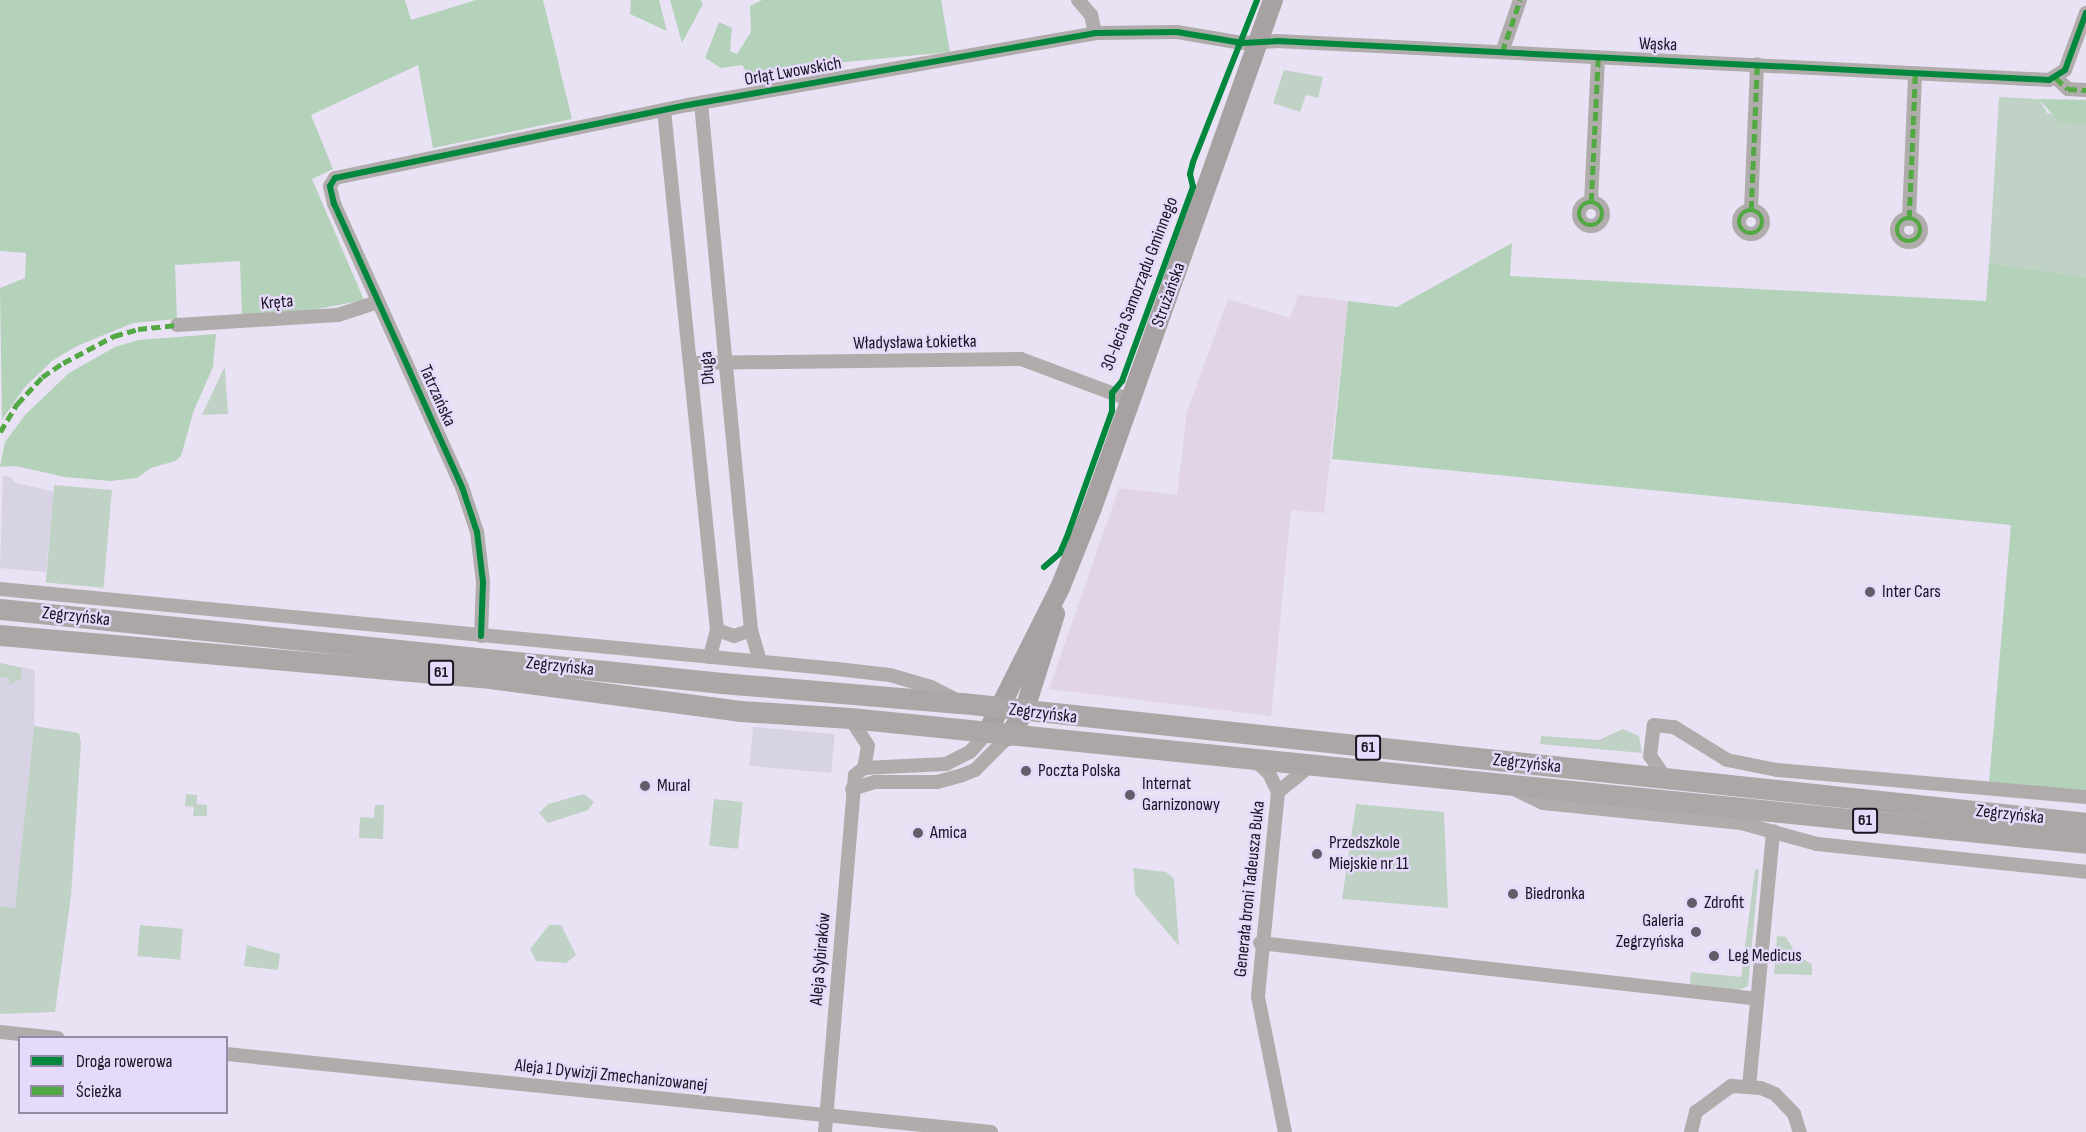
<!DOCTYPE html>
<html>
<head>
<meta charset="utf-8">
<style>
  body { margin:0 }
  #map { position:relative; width:2086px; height:1132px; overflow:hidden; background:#e8e2f4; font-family:"Sofia Sans Condensed",sans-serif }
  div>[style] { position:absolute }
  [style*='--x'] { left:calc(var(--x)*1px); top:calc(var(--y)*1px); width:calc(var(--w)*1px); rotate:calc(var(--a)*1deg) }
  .commercial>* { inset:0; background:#d8d2e5; transform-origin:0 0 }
  .medical>* { inset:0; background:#e1d4e5 }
  .green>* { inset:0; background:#c0d2c5; transform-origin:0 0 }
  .forest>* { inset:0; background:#b4d1ba }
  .minor>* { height:14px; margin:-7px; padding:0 7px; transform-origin:7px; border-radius:7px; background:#b1acac }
  .minor>.ring { margin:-7px; padding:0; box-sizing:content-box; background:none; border:14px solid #b1acac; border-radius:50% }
  .secondary>* { height:20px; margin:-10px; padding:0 10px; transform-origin:10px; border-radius:10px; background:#a7a2a1 }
  .primary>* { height:21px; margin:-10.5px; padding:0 10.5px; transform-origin:10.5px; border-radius:10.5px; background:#aca6a7 }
  .quiet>* { height:4.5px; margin-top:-2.25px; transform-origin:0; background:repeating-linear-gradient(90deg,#52a843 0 9px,transparent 0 13.5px) }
  .quiet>.ring { margin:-2.25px; padding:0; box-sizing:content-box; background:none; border:4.5px solid #52a843; border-radius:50% }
  .cycleway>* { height:6px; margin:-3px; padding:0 3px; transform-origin:3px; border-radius:3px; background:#00873e }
  .dots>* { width:16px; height:16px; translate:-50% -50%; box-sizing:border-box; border:3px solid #e6dafc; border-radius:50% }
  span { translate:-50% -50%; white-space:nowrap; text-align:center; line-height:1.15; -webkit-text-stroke:5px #e6dafc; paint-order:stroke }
  .shield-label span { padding:2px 4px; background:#e6dafc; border:2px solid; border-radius:4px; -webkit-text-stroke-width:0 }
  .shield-label { font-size:16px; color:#191420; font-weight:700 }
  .street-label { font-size:18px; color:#191420 }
  .poi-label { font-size:18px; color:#191420 }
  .left { translate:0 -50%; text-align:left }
  .right { translate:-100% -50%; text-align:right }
  .legend { position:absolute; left:18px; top:1036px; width:210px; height:78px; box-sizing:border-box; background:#e6dafc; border:2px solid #948ba4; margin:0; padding:8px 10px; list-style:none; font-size:18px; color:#191420 }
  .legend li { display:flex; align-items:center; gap:12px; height:30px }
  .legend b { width:30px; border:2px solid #948ba4 }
</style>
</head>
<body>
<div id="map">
  <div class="commercial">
    <div style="clip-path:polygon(3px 476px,13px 478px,13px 482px,54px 492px,46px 572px,0 568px)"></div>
    <div style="clip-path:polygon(0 663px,35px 670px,34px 726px,15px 909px,0 906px)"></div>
    <div style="left:753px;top:727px;width:82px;height:39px;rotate:5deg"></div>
  </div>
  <div class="medical">
    <div style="clip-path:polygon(1298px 295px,1348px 301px,1324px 513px,1291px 510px,1271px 716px,1049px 689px,1119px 488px,1177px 495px,1187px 412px,1228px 299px,1290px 318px)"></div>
  </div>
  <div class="green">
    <div style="clip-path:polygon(1284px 70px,1323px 77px,1318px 98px,1306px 95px,1300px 112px,1273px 103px)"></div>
    <div style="clip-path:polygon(1999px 97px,2039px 99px,2047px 113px,2086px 124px,2086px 277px,1989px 263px)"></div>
    <div style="clip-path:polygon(225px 368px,228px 414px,202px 415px,223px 370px)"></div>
    <div style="left:112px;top:490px;width:98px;height:58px;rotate:95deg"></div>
    <div style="clip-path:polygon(0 663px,22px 668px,21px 679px,9px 685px,9px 678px,0 677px)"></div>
    <div style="clip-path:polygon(34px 726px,79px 733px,81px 743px,71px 896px,55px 1012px,0 1014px,0 906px,15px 908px)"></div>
    <div style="clip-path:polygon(1623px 729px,1639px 736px,1642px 753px,1540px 744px,1541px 736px,1599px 740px)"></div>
    <div style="clip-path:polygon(186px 794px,197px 795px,197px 804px,207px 805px,207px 816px,193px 816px,194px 807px,185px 806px)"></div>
    <div style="clip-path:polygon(584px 794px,594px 802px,588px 810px,548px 823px,539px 813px,548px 804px)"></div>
    <div style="left:714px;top:799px;width:29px;height:47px;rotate:6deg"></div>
    <div style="clip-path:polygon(1356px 804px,1444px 812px,1448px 908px,1342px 899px)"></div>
    <div style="clip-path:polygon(375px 805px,384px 805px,383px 839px,359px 838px,360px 817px,374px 818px)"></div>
    <div style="clip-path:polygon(1133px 868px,1166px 872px,1174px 879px,1179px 946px,1135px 894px)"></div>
    <div style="clip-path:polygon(1755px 869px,1759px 870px,1748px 986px,1739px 990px,1690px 985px,1691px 972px,1741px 977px)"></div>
    <div style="left:140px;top:925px;width:43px;height:31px;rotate:5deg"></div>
    <div style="clip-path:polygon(549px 925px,561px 925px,576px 955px,566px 963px,536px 961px,530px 949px)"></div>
    <div style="clip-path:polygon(1777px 936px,1786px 937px,1797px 956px,1812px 964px,1812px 975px,1774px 974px)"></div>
    <div style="clip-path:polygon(247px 945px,280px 954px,278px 970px,244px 966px)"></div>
  </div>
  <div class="forest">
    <div style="clip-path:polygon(0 0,405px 0,411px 20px,476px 0,543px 0,572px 119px,433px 148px,418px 65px,311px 115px,333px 169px,312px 179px,364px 300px,297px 313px,242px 317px,240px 261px,175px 265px,177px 319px,133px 323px,77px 346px,52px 361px,24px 388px,2px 420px,0 288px,25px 278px,26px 253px,0 251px)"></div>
    <div style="clip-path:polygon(631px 0,659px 0,667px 31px,630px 14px)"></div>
    <div style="clip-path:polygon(670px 0,700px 0,703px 4px,682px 43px)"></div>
    <div style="clip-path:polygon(762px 0,941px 0,950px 52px,845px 62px,751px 78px,742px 65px,721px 68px,705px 58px,719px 22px,732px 28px,730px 51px,737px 54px,751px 32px,750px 6px)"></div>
    <div style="clip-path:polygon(2039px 99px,2086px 100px,2086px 124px,2059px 122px)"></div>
    <div style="clip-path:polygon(1512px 243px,1510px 276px,1986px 301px,1989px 263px,2086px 277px,2086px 792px,1989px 783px,2011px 525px,1332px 459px,1348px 301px,1397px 307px)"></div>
    <div style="clip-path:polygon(216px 334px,213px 367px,194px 410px,181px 456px,175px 461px,151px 468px,137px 478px,111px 481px,65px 477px,16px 466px,0 467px,5px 442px,25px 415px,69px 373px,115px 347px,138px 340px)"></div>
  </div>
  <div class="minor">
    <div style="--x:1078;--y:0;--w:20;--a:49"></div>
    <div style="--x:1091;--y:15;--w:18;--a:77"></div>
    <div style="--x:1502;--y:52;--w:55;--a:-70.9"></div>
    <div style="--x:2056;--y:78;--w:16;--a:43"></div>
    <div style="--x:2068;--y:89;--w:18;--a:3"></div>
    <div style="--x:701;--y:103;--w:529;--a:84.58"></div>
    <div style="--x:751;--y:630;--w:32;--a:74"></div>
    <div style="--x:664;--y:110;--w:523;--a:84.18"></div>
    <div style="--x:717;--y:630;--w:28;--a:105"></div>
    <div style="--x:1591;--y:202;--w:144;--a:-87.2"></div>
    <div class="ring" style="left:1579px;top:202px;width:10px;height:10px"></div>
    <div style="--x:1751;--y:210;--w:146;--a:-87.6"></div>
    <div class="ring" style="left:1739px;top:210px;width:10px;height:10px"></div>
    <div class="ring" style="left:1897px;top:218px;width:10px;height:10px"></div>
    <div style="--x:1909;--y:219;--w:146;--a:-87.6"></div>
    <div style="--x:177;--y:325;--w:161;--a:-3.6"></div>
    <div style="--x:338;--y:315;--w:42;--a:-18"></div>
    <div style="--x:692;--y:363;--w:329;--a:-0.7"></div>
    <div style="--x:1021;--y:359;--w:116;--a:20.6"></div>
    <div style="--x:0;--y:589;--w:841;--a:5.46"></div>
    <div style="--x:837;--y:669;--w:53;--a:6.5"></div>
    <div style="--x:890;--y:675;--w:43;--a:16.3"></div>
    <div style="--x:931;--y:687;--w:27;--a:27"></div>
    <div style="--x:717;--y:630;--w:18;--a:19"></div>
    <div style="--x:734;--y:636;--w:18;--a:-19"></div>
    <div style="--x:481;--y:636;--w:54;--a:-87.9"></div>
    <div style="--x:483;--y:582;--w:50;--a:-96.8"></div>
    <div style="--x:477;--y:532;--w:47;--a:-108.4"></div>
    <div style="--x:462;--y:487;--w:311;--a:-114.3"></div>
    <div style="--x:334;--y:204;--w:18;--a:-103"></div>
    <div style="--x:330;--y:186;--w:9;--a:-58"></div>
    <div style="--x:335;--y:178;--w:360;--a:-11.7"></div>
    <div style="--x:688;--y:105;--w:413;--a:-10"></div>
    <div style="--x:1095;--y:33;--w:82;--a:-0.7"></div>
    <div style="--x:1177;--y:32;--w:66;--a:9.6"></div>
    <div style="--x:1242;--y:43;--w:35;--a:-3"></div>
    <div style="--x:1277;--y:41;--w:773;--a:2.89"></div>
    <div style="--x:2049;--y:80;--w:19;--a:-32"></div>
    <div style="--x:2065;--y:70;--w:61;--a:-69.8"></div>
    <div style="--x:850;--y:718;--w:33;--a:57"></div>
    <div style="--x:868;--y:746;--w:22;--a:100"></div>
    <div style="--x:1254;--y:760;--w:20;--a:41"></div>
    <div style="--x:1269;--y:773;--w:21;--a:65"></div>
    <div style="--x:1278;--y:792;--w:206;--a:95.6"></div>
    <div style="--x:1258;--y:997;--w:138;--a:78.7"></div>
    <div style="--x:1667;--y:780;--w:29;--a:-125"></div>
    <div style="--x:1650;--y:756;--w:31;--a:-83"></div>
    <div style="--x:1654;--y:725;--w:20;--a:6"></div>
    <div style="--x:1674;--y:727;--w:62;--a:31.9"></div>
    <div style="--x:1727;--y:760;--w:51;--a:11.3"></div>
    <div style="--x:1777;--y:770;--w:310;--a:5"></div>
    <div style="--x:852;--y:789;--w:24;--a:-17"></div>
    <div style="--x:875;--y:782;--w:62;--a:0"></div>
    <div style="--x:937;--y:782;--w:24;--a:-15"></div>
    <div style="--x:960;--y:776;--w:16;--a:-22"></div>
    <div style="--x:975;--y:770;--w:48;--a:-45"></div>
    <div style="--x:1514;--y:789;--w:32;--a:26"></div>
    <div style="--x:1543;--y:803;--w:199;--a:5.8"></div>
    <div style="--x:1741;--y:823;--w:79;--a:15.4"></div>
    <div style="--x:1817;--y:844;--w:270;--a:5.9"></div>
    <div style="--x:1278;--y:792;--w:41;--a:-39.1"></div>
    <div style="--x:1260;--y:943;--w:499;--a:6.4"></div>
    <div style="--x:0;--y:1032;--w:58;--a:5.9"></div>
    <div style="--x:226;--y:1054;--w:769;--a:5.82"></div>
    <div style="--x:1749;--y:1087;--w:257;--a:-84.6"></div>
    <div style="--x:825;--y:1132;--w:358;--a:-85.2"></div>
    <div style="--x:855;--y:775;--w:11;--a:-38"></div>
    <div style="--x:864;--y:768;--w:82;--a:-2.8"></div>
    <div style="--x:946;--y:764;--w:27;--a:-27"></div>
    <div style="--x:970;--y:752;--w:25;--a:-48"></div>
    <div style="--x:1691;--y:1132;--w:21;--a:-76"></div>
    <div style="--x:1696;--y:1112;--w:44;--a:-36.6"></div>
    <div style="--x:1731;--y:1086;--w:30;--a:4"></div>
    <div style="--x:1761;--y:1088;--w:15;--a:23"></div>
    <div style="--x:1775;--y:1094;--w:28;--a:46"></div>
    <div style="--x:1794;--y:1114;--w:19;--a:72"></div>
  </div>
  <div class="secondary">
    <div style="--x:987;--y:733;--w:162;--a:-63.3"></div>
    <div style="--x:1060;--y:588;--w:86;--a:-68.2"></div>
    <div style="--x:1092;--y:508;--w:539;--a:-70.39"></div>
    <div style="--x:1009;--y:736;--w:28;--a:-58"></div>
    <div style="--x:1024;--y:712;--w:103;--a:-72.4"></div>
  </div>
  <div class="primary">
    <div style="--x:0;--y:609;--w:726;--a:5.85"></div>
    <div style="--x:722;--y:683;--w:241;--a:4.8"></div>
    <div style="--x:962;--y:703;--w:1130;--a:6.09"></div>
    <div style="--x:0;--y:635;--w:484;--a:5"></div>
    <div style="--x:482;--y:677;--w:260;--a:7.5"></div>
    <div style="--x:740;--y:711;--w:110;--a:3.6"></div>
    <div style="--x:850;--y:718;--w:1242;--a:5.77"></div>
  </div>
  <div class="quiet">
    <div style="--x:1502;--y:52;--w:55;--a:-70.9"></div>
    <div style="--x:2056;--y:78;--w:16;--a:43"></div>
    <div style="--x:2068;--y:89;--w:18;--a:3"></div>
    <div style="--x:1591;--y:202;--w:144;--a:-87.2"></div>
    <div class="ring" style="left:1579px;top:202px;width:19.5px;height:19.5px"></div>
    <div style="--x:1751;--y:210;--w:146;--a:-87.6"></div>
    <div class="ring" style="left:1739px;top:210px;width:19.5px;height:19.5px"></div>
    <div class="ring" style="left:1897px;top:218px;width:19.5px;height:19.5px"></div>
    <div style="--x:1909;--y:219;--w:146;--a:-87.6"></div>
    <div style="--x:0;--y:432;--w:33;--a:-59"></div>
    <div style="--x:17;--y:404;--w:37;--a:-47"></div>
    <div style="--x:42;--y:377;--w:25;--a:-34"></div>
    <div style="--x:63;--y:363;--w:58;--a:-27.9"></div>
    <div style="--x:114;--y:336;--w:25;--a:-16"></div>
    <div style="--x:138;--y:329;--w:39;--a:-6"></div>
  </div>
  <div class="cycleway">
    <div style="--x:1044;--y:567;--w:21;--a:-41"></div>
    <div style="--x:1060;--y:553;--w:21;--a:-67"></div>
    <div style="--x:1068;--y:534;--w:131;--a:-70.3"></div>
    <div style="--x:1112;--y:411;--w:18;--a:-90"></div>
    <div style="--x:1112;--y:393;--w:16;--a:-50"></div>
    <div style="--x:1122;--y:381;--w:207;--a:-69.9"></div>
    <div style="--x:1193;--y:187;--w:13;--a:-103"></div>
    <div style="--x:1190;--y:174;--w:12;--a:-76"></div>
    <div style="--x:1193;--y:162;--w:174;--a:-68.4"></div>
    <div style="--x:481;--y:636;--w:54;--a:-87.9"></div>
    <div style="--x:483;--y:582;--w:50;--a:-96.8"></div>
    <div style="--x:477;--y:532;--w:47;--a:-108.4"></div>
    <div style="--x:462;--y:487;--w:311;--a:-114.3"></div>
    <div style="--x:334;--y:204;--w:18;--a:-103"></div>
    <div style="--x:330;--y:186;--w:9;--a:-58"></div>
    <div style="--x:335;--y:178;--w:360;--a:-11.7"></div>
    <div style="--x:688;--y:105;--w:413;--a:-10"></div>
    <div style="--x:1095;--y:33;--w:82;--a:-0.7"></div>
    <div style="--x:1177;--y:32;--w:66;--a:9.6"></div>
    <div style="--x:1242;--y:43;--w:35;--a:-3"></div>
    <div style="--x:1277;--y:41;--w:773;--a:2.89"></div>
    <div style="--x:2049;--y:80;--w:19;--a:-32"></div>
    <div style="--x:2065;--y:70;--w:61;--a:-69.8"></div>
  </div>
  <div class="dots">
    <div style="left:1870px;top:592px;background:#615c6a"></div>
    <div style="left:1026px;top:771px;background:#615c6a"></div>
    <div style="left:645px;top:786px;background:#615c6a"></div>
    <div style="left:1130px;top:795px;background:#615c6a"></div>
    <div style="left:918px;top:833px;background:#615c6a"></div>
    <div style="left:1317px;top:854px;background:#615c6a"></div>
    <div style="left:1513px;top:894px;background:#615c6a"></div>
    <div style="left:1692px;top:903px;background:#615c6a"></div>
    <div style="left:1696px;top:932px;background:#615c6a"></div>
    <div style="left:1714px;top:956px;background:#615c6a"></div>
  </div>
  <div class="shield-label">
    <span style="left:441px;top:673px">61</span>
    <span style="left:1368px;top:748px">61</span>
    <span style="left:1865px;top:821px">61</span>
  </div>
  <div class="street-label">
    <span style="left:1658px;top:45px;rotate:2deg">Wąska</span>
    <span style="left:793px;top:72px;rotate:-10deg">Orląt Lwowskich</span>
    <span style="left:1140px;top:284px;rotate:-69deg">30-lecia Samorządu Gminnego</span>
    <span style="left:1169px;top:295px;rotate:-70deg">Strużańska</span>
    <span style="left:277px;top:303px;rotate:-5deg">Kręta</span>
    <span style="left:915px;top:343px;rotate:-1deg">Władysława Łokietka</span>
    <span style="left:708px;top:368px;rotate:-95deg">Długa</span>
    <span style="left:437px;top:396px;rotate:66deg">Tatrzańska</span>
    <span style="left:76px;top:617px;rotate:6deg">Zegrzyńska</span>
    <span style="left:560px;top:667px;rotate:6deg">Zegrzyńska</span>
    <span style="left:1043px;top:714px;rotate:7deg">Zegrzyńska</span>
    <span style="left:1527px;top:764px;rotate:6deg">Zegrzyńska</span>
    <span style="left:2010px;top:815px;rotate:6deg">Zegrzyńska</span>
    <span style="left:1250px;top:889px;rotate:-84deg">Generała broni Tadeusza Buka</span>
    <span style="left:821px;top:959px;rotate:-85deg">Aleja Sybiraków</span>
    <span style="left:611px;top:1076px;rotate:6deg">Aleja 1 Dywizji Zmechanizowanej</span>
  </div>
  <div class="poi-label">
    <span class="left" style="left:1882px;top:592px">Inter Cars</span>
    <span class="left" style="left:1038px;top:771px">Poczta Polska</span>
    <span class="left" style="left:1142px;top:795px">Internat<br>Garnizonowy</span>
    <span class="left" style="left:657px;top:786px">Mural</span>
    <span class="left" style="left:930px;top:833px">Amica</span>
    <span class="left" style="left:1329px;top:854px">Przedszkole<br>Miejskie nr 11</span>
    <span class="left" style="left:1525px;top:894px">Biedronka</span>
    <span class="left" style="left:1704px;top:903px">Zdrofit</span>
    <span class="right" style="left:1684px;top:932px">Galeria<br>Zegrzyńska</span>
    <span class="left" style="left:1728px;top:956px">Leg Medicus</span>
  </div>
  <ul class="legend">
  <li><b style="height:8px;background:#00873e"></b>Droga rowerowa</li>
  <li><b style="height:8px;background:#52a843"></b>Ścieżka</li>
  </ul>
</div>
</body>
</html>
